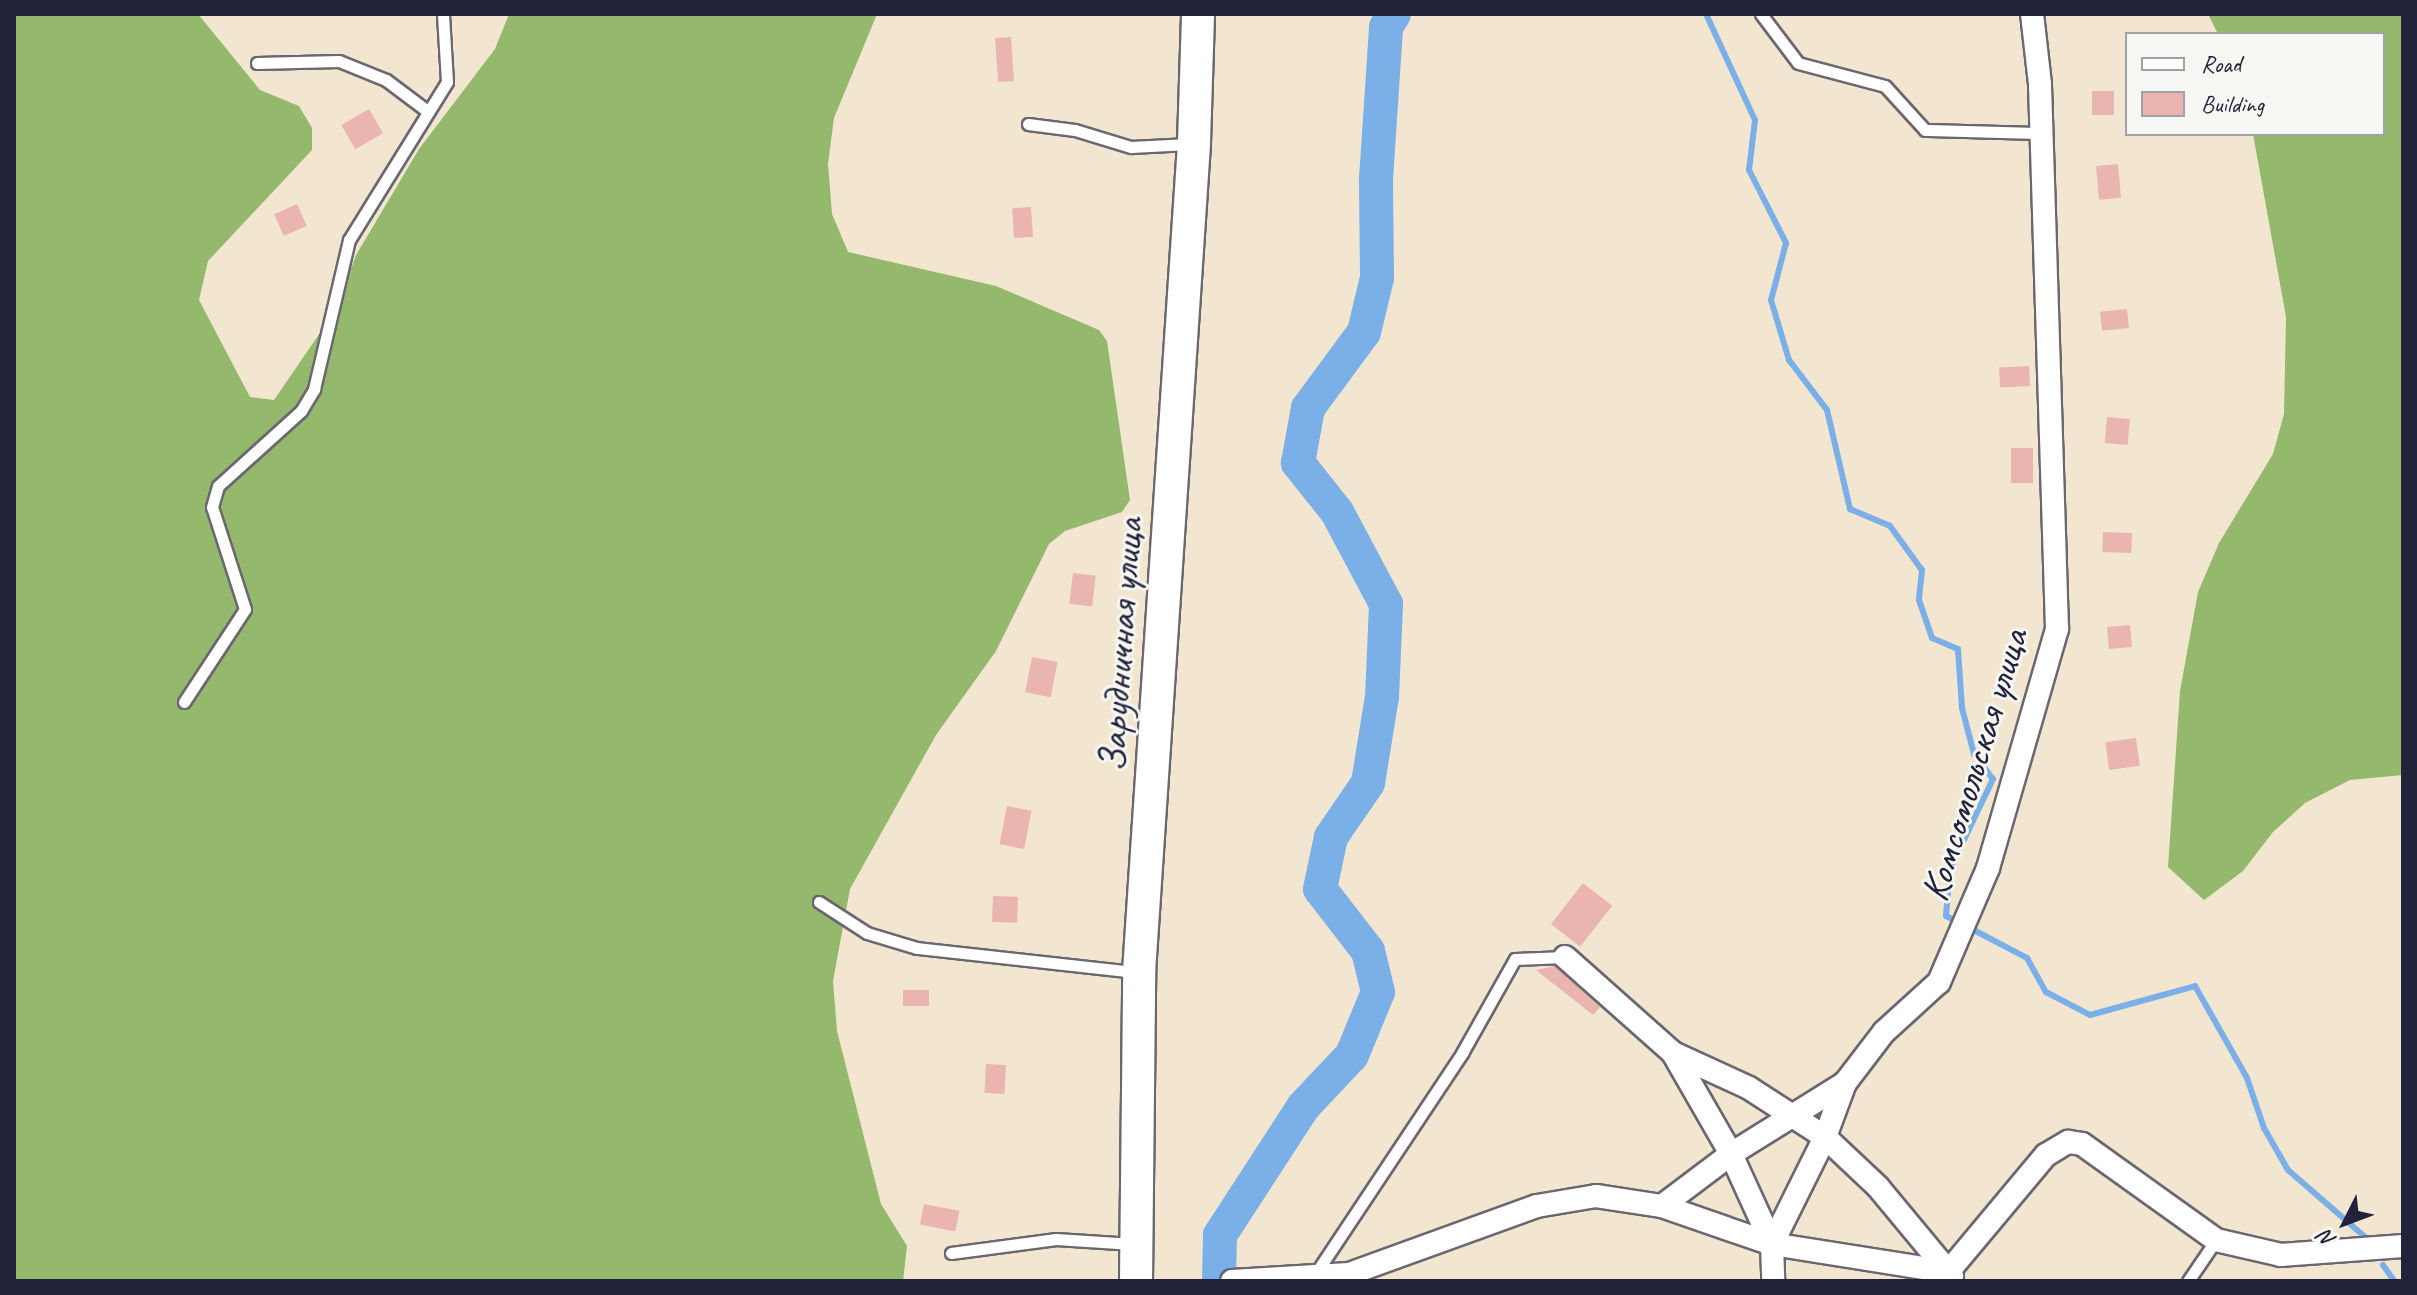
<!DOCTYPE html>
<html>
<head>
<meta charset="utf-8">
<style>
  body { margin:0 }
  #map { position:relative; width:2417px; height:1295px; overflow:hidden; background:#f3e6d1; font-family:Caveat,sans-serif }
  div>[style] { position:absolute }
  [style*='--x'] { left:calc(var(--x)*1px); top:calc(var(--y)*1px); width:calc(var(--w)*1px); rotate:calc(var(--a)*1deg) }
  .forest>* { inset:0; background:#94b86c }
  .stream>* { height:6px; margin:-3px; padding:0 3px; transform-origin:3px; border-radius:3px; background:#7aafe8 }
  .river>* { height:34px; margin:-17px; padding:0 17px; transform-origin:17px; border-radius:17px; background:#7aafe8 }
  .building>* { inset:0; background:#eab5af; transform-origin:0 0 }
  .roads { filter:drop-shadow(2px 0 #6b6770) drop-shadow(-2px 0 #6b6770) drop-shadow(0 2px #6b6770) drop-shadow(0 -2px #6b6770) }
  .lane>* { height:11px; margin:-5.5px; padding:0 5.5px; transform-origin:5.5px; border-radius:5.5px; background:#fff }
  .street>* { height:22px; margin:-11px; padding:0 11px; transform-origin:11px; border-radius:11px; background:#fff }
  .secondary>* { height:32px; margin:-16px; padding:0 16px; transform-origin:16px; border-radius:16px; background:#fff }
  span { translate:-50% -50%; white-space:nowrap; text-align:center; line-height:1.15; -webkit-text-stroke:6px #f6f6f2; paint-order:stroke }
  .street-label { font-size:40px; color:#22223b }
  .frame { position:absolute; inset:0; border:16px solid #22223b; pointer-events:none }
  .legend { position:absolute; left:2125px; top:32px; width:260px; height:104px; box-sizing:border-box; background:#f6f6f2; border:2px solid #a1a1a9; margin:0; padding:10px 14px; list-style:none; font-size:24px; color:#22223b }
  .legend li { display:flex; align-items:center; gap:16px; height:40px }
  .legend b { width:40px; border:2px solid #a1a1a9 }
  .north { position:absolute; left:2305px; top:1183px; width:80px; height:80px; -webkit-text-stroke:6px #f6f6f2; paint-order:stroke; rotate:228deg; font-size:22px; font-weight:700; line-height:32px; text-align:center; color:#22223b }
  .north::after { content:''; display:block; margin:auto; width:28px; height:36px; background:#22223b; clip-path:polygon(50% 0,100% 100%,50% 72%,0 100%) }
</style>
</head>
<body>
<div id="map">
  <div class="forest">
    <div style="clip-path:polygon(14px 14px,198px 14px,260px 90px,299px 106px,312px 128px,312px 150px,208px 261px,199px 300px,250px 397px,274px 400px,337px 308px,356px 255px,419px 149px,495px 49px,509px 14px,877px 14px,834px 118px,828px 164px,832px 214px,848px 252px,996px 286px,1099px 330px,1107px 341px,1130px 500px,1122px 512px,1065px 531px,1049px 544px,996px 651px,936px 735px,850px 889px,833px 981px,837px 1031px,881px 1204px,907px 1246px,903px 1281px,14px 1281px)"></div>
    <div style="clip-path:polygon(2208px 14px,2403px 14px,2403px 775px,2350px 780px,2305px 803px,2273px 832px,2243px 871px,2204px 900px,2168px 867px,2180px 691px,2198px 592px,2219px 543px,2273px 454px,2284px 414px,2286px 317px,2253px 134px,2383px 134px,2383px 34px,2218px 34px)"></div>
  </div>
  <div class="stream">
    <div style="--x:1706;--y:14;--w:117;--a:65.2"></div>
    <div style="--x:1755;--y:120;--w:50;--a:96.8"></div>
    <div style="--x:1749;--y:170;--w:82;--a:63.1"></div>
    <div style="--x:1786;--y:243;--w:59;--a:104.7"></div>
    <div style="--x:1771;--y:300;--w:63;--a:73.3"></div>
    <div style="--x:1789;--y:360;--w:63;--a:52.8"></div>
    <div style="--x:1827;--y:410;--w:102;--a:76.9"></div>
    <div style="--x:1850;--y:509;--w:43;--a:23"></div>
    <div style="--x:1890;--y:526;--w:54;--a:54"></div>
    <div style="--x:1922;--y:570;--w:30;--a:96"></div>
    <div style="--x:1919;--y:600;--w:40;--a:71.1"></div>
    <div style="--x:1932;--y:638;--w:28;--a:23"></div>
    <div style="--x:1958;--y:649;--w:59;--a:86.1"></div>
    <div style="--x:1962;--y:708;--w:48;--a:75.4"></div>
    <div style="--x:1974;--y:754;--w:31;--a:53"></div>
    <div style="--x:1993;--y:779;--w:100;--a:115.5"></div>
    <div style="--x:1950;--y:869;--w:47;--a:94.9"></div>
    <div style="--x:1946;--y:916;--w:13;--a:27"></div>
    <div style="--x:1968;--y:927;--w:67;--a:27.7"></div>
    <div style="--x:2027;--y:958;--w:39;--a:61"></div>
    <div style="--x:2046;--y:992;--w:50;--a:27.6"></div>
    <div style="--x:2090;--y:1015;--w:109;--a:-15.4"></div>
    <div style="--x:2195;--y:986;--w:106;--a:60.5"></div>
    <div style="--x:2247;--y:1078;--w:53;--a:71.2"></div>
    <div style="--x:2264;--y:1128;--w:48;--a:60.3"></div>
    <div style="--x:2288;--y:1170;--w:101;--a:41"></div>
    <div style="--x:2383;--y:1265;--w:19;--a:55"></div>
  </div>
  <div class="river">
    <div style="--x:1219;--y:1281;--w:46;--a:-88.8"></div>
    <div style="--x:1220;--y:1235;--w:153;--a:-57"></div>
    <div style="--x:1303;--y:1107;--w:71;--a:-46.7"></div>
    <div style="--x:1352;--y:1055;--w:68;--a:-67.6"></div>
    <div style="--x:1378;--y:992;--w:42;--a:-103.7"></div>
    <div style="--x:1368;--y:951;--w:78;--a:-127.7"></div>
    <div style="--x:1320;--y:889;--w:53;--a:-78.1"></div>
    <div style="--x:1331;--y:837;--w:65;--a:-55.6"></div>
    <div style="--x:1368;--y:783;--w:87;--a:-80.8"></div>
    <div style="--x:1382;--y:697;--w:93;--a:-87.5"></div>
    <div style="--x:1386;--y:604;--w:104;--a:-118"></div>
    <div style="--x:1337;--y:512;--w:63;--a:-128.5"></div>
    <div style="--x:1298;--y:463;--w:56;--a:-79.7"></div>
    <div style="--x:1308;--y:408;--w:94;--a:-53.6"></div>
    <div style="--x:1364;--y:332;--w:56;--a:-76.5"></div>
    <div style="--x:1377;--y:278;--w:99;--a:-90.6"></div>
    <div style="--x:1376;--y:179;--w:152;--a:-86.2"></div>
    <div style="--x:1386;--y:27;--w:15;--a:-58"></div>
  </div>
  <div class="building">
    <div style="left:1011px;top:37px;width:44px;height:16px;rotate:86deg"></div>
    <div style="left:2092px;top:91px;width:22px;height:24px"></div>
    <div style="left:369px;top:109px;width:28px;height:32px;rotate:60deg"></div>
    <div style="left:2118px;top:164px;width:34px;height:22px;rotate:85deg"></div>
    <div style="left:297px;top:204px;width:24px;height:25px;rotate:66deg"></div>
    <div style="left:1031px;top:207px;width:30px;height:19px;rotate:86deg"></div>
    <div style="left:2127px;top:309px;width:19px;height:27px;rotate:84deg"></div>
    <div style="left:2029px;top:366px;width:20px;height:30px;rotate:87deg"></div>
    <div style="left:2107px;top:417px;width:23px;height:26px;rotate:5deg"></div>
    <div style="left:2011px;top:448px;width:22px;height:35px"></div>
    <div style="left:2103px;top:532px;width:29px;height:20px;rotate:2deg"></div>
    <div style="left:1073px;top:573px;width:23px;height:31px;rotate:7deg"></div>
    <div style="left:2130px;top:625px;width:22px;height:23px;rotate:85deg"></div>
    <div style="left:1032px;top:657px;width:26px;height:36px;rotate:11deg"></div>
    <div style="left:2136px;top:738px;width:28px;height:31px;rotate:82deg"></div>
    <div style="left:1007px;top:806px;width:25px;height:39px;rotate:11deg"></div>
    <div style="left:1583px;top:883px;width:37px;height:52px;rotate:38deg"></div>
    <div style="left:993px;top:896px;width:25px;height:26px;rotate:2deg"></div>
    <div style="clip-path:polygon(1555px 966px,1600px 1007px,1593px 1015px,1536px 970px)"></div>
    <div style="left:903px;top:990px;width:26px;height:16px"></div>
    <div style="left:986px;top:1064px;width:20px;height:29px;rotate:3deg"></div>
    <div style="left:924px;top:1204px;width:36px;height:21px;rotate:11deg"></div>
  </div>
  <div class="roads">
    <div class="lane">
      <div style="--x:1761;--y:14;--w:61;--a:52.9"></div>
      <div style="--x:1798;--y:63;--w:90;--a:14.8"></div>
      <div style="--x:1885;--y:86;--w:59;--a:47.7"></div>
      <div style="--x:1925;--y:130;--w:116;--a:1.5"></div>
      <div style="--x:257;--y:63;--w:82;--a:-1.4"></div>
      <div style="--x:339;--y:61;--w:51;--a:22"></div>
      <div style="--x:386;--y:80;--w:50;--a:36.9"></div>
      <div style="--x:1028;--y:124;--w:47;--a:7.3"></div>
      <div style="--x:1075;--y:130;--w:59;--a:16.9"></div>
      <div style="--x:1131;--y:147;--w:58;--a:-3"></div>
      <div style="--x:184;--y:702;--w:111;--a:-56.7"></div>
      <div style="--x:245;--y:609;--w:107;--a:-107.9"></div>
      <div style="--x:212;--y:507;--w:22;--a:-74"></div>
      <div style="--x:218;--y:486;--w:112;--a:-42.1"></div>
      <div style="--x:301;--y:411;--w:26;--a:-59"></div>
      <div style="--x:314;--y:389;--w:153;--a:-76.8"></div>
      <div style="--x:349;--y:240;--w:186;--a:-58.2"></div>
      <div style="--x:447;--y:82;--w:68;--a:-93.4"></div>
      <div style="--x:819;--y:902;--w:57;--a:32.9"></div>
      <div style="--x:867;--y:933;--w:52;--a:16.7"></div>
      <div style="--x:917;--y:948;--w:219;--a:6.3"></div>
      <div style="--x:951;--y:1253;--w:106;--a:-7.6"></div>
      <div style="--x:1056;--y:1239;--w:77;--a:3.7"></div>
      <div style="--x:1314;--y:1276;--w:268;--a:-56.4"></div>
      <div style="--x:1462;--y:1053;--w:108;--a:-60.6"></div>
      <div style="--x:1515;--y:959;--w:50;--a:-2.3"></div>
      <div style="--x:2188;--y:1281;--w:50;--a:-55.7"></div>
    </div>
    <div class="street">
      <div style="--x:1565;--y:957;--w:144;--a:41.6"></div>
      <div style="--x:1673;--y:1053;--w:116;--a:60.1"></div>
      <div style="--x:1731;--y:1154;--w:99;--a:65.5"></div>
      <div style="--x:1772;--y:1244;--w:37;--a:88"></div>
      <div style="--x:1673;--y:1053;--w:84;--a:24.7"></div>
      <div style="--x:1749;--y:1088;--w:90;--a:32.8"></div>
      <div style="--x:1825;--y:1137;--w:73;--a:43.3"></div>
      <div style="--x:1878;--y:1187;--w:116;--a:50.3"></div>
      <div style="--x:1662;--y:1206;--w:86;--a:-37"></div>
      <div style="--x:1731;--y:1154;--w:134;--a:-31.9"></div>
      <div style="--x:1845;--y:1083;--w:64;--a:-52.6"></div>
      <div style="--x:1884;--y:1032;--w:74;--a:-42.3"></div>
      <div style="--x:1939;--y:982;--w:124;--a:-66.7"></div>
      <div style="--x:1988;--y:868;--w:249;--a:-73.9"></div>
      <div style="--x:2057;--y:629;--w:545;--a:-91.79"></div>
      <div style="--x:2040;--y:84;--w:70;--a:-96.5"></div>
      <div style="--x:1772;--y:1244;--w:119;--a:-63.6"></div>
      <div style="--x:1825;--y:1137;--w:58;--a:-69.7"></div>
      <div style="--x:1948;--y:1272;--w:153;--a:-50.1"></div>
      <div style="--x:2046;--y:1155;--w:26;--a:-31"></div>
      <div style="--x:2068;--y:1142;--w:14;--a:8"></div>
      <div style="--x:2082;--y:1144;--w:165;--a:35.6"></div>
      <div style="--x:2216;--y:1240;--w:67;--a:13"></div>
      <div style="--x:2281;--y:1255;--w:122;--a:-4.2"></div>
      <div style="--x:1232;--y:1281;--w:117;--a:-3.4"></div>
      <div style="--x:1349;--y:1274;--w:200;--a:-19.9"></div>
      <div style="--x:1537;--y:1206;--w:60;--a:-9.6"></div>
      <div style="--x:1596;--y:1196;--w:67;--a:8.6"></div>
      <div style="--x:1662;--y:1206;--w:116;--a:19.1"></div>
      <div style="--x:1772;--y:1244;--w:178;--a:9"></div>
    </div>
    <div class="secondary">
      <div style="--x:1136;--y:1281;--w:309;--a:-89.4"></div>
      <div style="--x:1139;--y:972;--w:831;--a:-86.2"></div>
      <div style="--x:1194;--y:143;--w:129;--a:-88.2"></div>
    </div>
  </div>
  <div class="street-label">
    <span style="left:1120px;top:645px;rotate:-86deg">Зарудничная улица</span>
    <span style="left:1974px;top:765px;rotate:-73deg">Комсомольская улица</span>
  </div>
  <div class="frame"></div>
  <ul class="legend">
  <li><b style="height:10px;background:#fff"></b>Road</li>
  <li><b style="height:22px;background:#eab5af"></b>Building</li>
  </ul>
  <div class="north">N</div>
</div>
</body>
</html>
